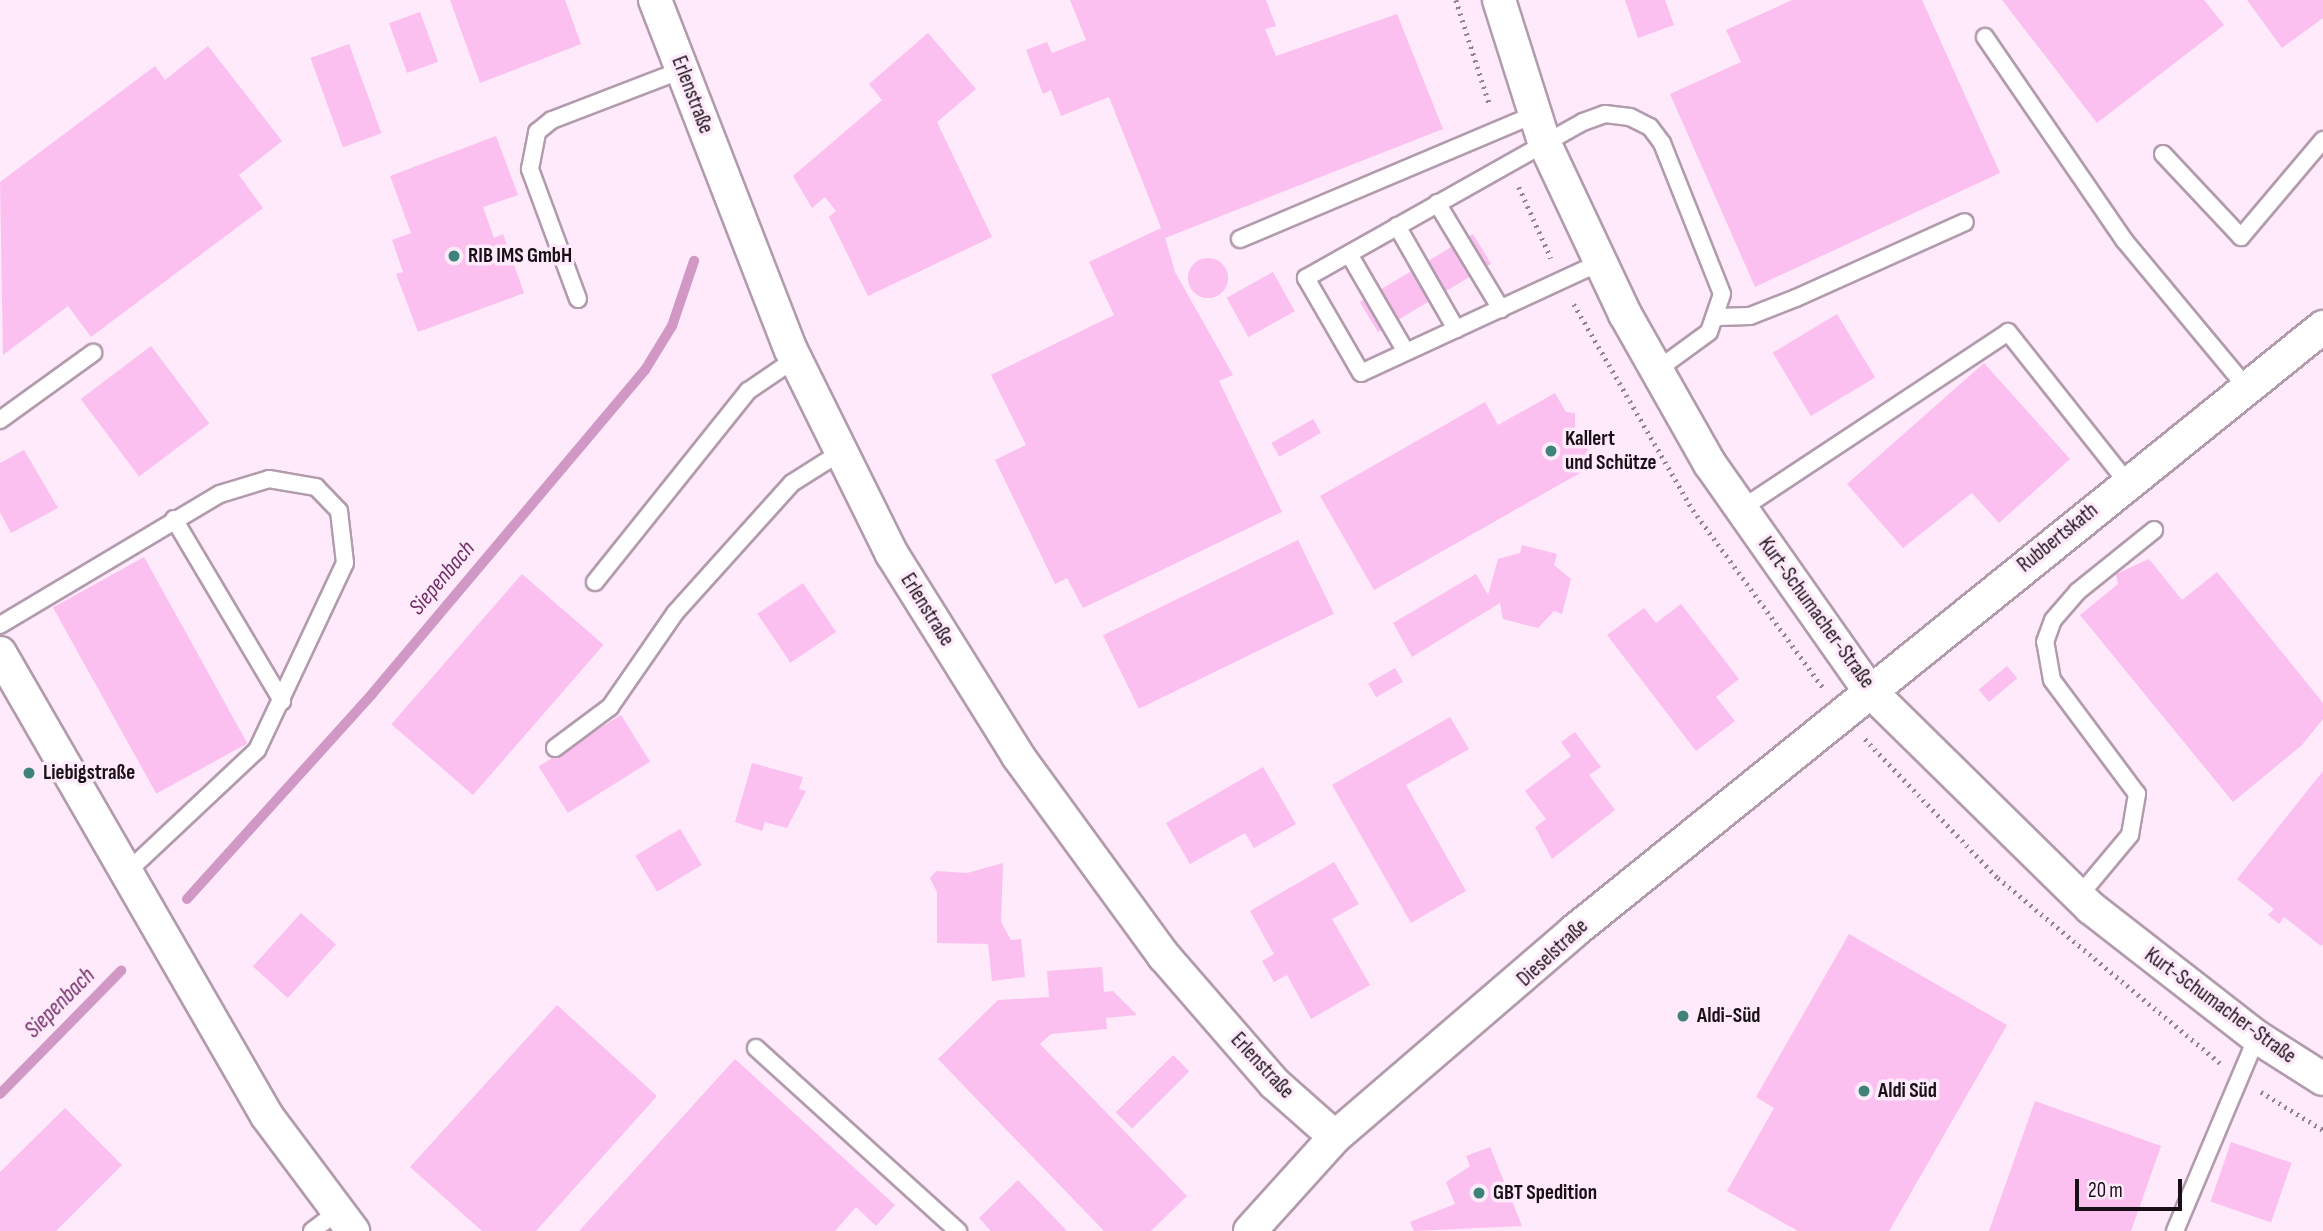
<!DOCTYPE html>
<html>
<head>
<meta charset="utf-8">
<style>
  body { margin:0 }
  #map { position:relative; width:2323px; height:1231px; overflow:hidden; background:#feeafa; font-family:"Sofia Sans Condensed",sans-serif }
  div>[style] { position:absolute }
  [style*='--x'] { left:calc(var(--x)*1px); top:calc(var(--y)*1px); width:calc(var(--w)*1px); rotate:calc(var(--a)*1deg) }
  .stream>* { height:10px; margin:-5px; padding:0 5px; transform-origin:5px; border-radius:5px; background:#d198c6 }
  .building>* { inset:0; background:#fbc0f0; transform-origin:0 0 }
  .round { border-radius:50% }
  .path>* { height:4.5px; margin-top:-2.25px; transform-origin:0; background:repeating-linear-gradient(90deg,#92838e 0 2px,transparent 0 7px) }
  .roads { filter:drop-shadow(2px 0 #b29bad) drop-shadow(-2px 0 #b29bad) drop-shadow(0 2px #b29bad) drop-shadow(0 -2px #b29bad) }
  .lane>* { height:16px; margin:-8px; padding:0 8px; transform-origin:8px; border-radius:8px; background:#fff }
  .street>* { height:32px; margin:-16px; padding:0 16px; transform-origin:16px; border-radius:16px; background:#fff }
  .dots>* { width:19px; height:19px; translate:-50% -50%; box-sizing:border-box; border:4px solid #feeafa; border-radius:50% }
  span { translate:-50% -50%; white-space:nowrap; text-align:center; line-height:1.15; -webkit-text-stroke:7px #feeafa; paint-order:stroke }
  .street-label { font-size:21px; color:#191017 }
  .poi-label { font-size:21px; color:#191017; font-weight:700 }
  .left { translate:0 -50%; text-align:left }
  .water-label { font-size:23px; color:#712d67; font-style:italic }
  .scale { position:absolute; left:2075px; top:1179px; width:107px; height:32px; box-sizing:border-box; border:4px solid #191017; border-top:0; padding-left:9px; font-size:21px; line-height:24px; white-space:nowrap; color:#191017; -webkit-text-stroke:5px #feeafa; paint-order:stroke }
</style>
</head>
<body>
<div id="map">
  <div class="stream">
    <div style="--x:187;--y:899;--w:276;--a:-47.9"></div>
    <div style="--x:372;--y:694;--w:424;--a:-49.9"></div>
    <div style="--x:645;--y:370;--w:52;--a:-58.5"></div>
    <div style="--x:672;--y:326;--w:69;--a:-71.3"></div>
    <div style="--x:0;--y:1094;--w:173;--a:-45.5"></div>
  </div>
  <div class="building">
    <div style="clip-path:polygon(450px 0,565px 0,581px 44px,480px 83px)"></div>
    <div style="clip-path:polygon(1070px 0,1266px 0,1276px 26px,1265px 29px,1276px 56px,1397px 14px,1443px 129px,1165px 238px,1175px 272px,1233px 375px,1219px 381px,1282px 512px,1083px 608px,1067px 578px,1055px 584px,995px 460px,1026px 445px,991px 375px,1114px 315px,1089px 262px,1161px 228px,1109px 97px,1061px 116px,1051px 90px,1043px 94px,1026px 50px,1047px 42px,1052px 53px,1086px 40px)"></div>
    <div style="clip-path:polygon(1625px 0,1665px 0,1674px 25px,1638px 38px)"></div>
    <div style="clip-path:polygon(1792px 0,1922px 0,2000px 173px,1755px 287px,1670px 94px,1741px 62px,1726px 30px)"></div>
    <div style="clip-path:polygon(2002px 0,2204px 0,2224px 25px,2097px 123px)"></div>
    <div style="clip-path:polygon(2247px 0,2323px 0,2323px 18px,2282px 48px)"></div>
    <div style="left:420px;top:12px;width:53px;height:33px;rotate:70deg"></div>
    <div style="clip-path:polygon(928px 33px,976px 89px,937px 122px,992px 237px,868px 296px,829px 217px,836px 211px,825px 197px,812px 208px,793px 176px,882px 100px,869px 84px)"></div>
    <div style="left:349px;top:44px;width:95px;height:41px;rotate:70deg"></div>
    <div style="clip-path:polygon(208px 46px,282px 141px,239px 175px,263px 208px,91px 337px,68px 306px,3px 355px,0 182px,155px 66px,165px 80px)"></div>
    <div style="clip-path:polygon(496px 136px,518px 195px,483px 207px,494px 238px,503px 234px,524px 293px,418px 332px,396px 274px,403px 272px,392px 240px,411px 233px,390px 176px)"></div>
    <div style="left:1473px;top:234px;width:35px;height:132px;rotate:59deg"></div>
    <div class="round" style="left:1188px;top:258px;width:40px;height:40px"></div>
    <div style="left:1273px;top:272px;width:45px;height:53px;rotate:61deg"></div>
    <div style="left:1837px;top:314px;width:74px;height:75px;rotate:59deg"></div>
    <div style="left:151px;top:346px;width:97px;height:88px;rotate:53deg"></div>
    <div style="clip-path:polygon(1984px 363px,2070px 459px,1999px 523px,1972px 493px,1903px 548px,1847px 484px)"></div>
    <div style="clip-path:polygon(1555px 393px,1566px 412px,1575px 413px,1575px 427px,1596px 464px,1374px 590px,1320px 496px,1485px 402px,1498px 425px)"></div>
    <div style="left:1313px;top:419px;width:16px;height:48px;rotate:60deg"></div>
    <div style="clip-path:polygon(24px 450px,58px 508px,11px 533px,0 512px,0 463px)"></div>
    <div style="left:1298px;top:540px;width:82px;height:217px;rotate:64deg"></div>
    <div style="clip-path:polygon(1522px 545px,1557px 554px,1554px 565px,1571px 579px,1562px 614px,1554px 611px,1538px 628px,1503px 619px,1500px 603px,1412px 657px,1393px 623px,1476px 574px,1488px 595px,1498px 559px,1520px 553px)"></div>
    <div style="left:144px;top:557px;width:213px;height:104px;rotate:61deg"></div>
    <div style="clip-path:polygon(2149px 559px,2182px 600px,2217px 572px,2323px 703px,2323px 719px,2302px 745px,2233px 802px,2080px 615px,2118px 584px,2116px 574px)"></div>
    <div style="left:522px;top:574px;width:108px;height:199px;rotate:41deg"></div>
    <div style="left:803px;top:583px;width:59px;height:55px;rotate:56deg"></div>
    <div style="clip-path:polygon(1681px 604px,1739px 679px,1716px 697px,1735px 721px,1696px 751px,1607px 635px,1644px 608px,1656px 623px)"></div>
    <div style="left:2007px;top:666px;width:16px;height:37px;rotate:50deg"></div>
    <div style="left:1395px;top:668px;width:16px;height:31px;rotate:60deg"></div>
    <div style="left:621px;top:715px;width:55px;height:97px;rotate:58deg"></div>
    <div style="clip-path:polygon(1450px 717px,1469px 749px,1406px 785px,1466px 891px,1411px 923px,1332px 785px)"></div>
    <div style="clip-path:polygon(1575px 732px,1601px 767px,1589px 775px,1615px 810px,1552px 859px,1535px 827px,1546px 819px,1525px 791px,1571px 756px,1561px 742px)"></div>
    <div style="clip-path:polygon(752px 763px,803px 777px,799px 789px,806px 791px,787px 828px,765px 822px,762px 831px,735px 822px)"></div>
    <div style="clip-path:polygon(1263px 767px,1296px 824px,1254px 848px,1245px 833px,1190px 864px,1166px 823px)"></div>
    <div style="clip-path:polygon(2323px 771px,2323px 944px,2321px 946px,2284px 917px,2279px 924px,2268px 915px,2274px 909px,2237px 879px)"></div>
    <div style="left:680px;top:829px;width:42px;height:52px;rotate:59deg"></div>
    <div style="clip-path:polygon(1334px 862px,1359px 904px,1332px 919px,1370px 985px,1311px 1019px,1287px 975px,1274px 982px,1262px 961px,1274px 954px,1250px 911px)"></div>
    <div style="clip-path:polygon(1003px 863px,1001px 922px,1011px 940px,1021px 939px,1025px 977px,992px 981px,988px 944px,937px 943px,937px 892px,930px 878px,936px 871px,967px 873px)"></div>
    <div style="left:301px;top:913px;width:47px;height:72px;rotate:42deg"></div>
    <div style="clip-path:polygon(1849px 934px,2007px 1025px,1889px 1231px,1798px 1231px,1727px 1191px,1774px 1108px,1756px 1097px)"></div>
    <div style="clip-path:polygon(1102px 967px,1104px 992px,1113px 991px,1137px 1015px,1106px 1018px,1107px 1029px,1051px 1034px,1040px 1044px,1187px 1196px,1151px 1231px,1104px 1231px,938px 1059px,998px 1000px,1049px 997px,1047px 971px)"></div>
    <div style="clip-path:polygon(557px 1005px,657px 1096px,536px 1231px,482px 1231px,410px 1167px)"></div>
    <div style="left:1173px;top:1055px;width:23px;height:81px;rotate:45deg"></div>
    <div style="clip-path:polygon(735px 1059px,895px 1205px,876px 1226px,856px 1207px,835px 1231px,579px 1231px)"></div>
    <div style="clip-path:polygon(2035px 1101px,2161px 1146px,2131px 1231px,1989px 1231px)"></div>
    <div style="clip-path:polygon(65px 1108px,122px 1165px,56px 1231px,0 1231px,0 1172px)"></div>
    <div style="left:2231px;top:1142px;width:64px;height:63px;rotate:19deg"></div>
    <div style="clip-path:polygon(1490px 1147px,1522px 1226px,1414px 1231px,1410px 1222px,1455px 1204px,1446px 1182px,1470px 1166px,1466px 1156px)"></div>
    <div style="clip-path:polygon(1018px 1180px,1067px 1231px,991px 1231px,979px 1218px)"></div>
  </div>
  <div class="path">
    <div style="--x:1456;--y:0;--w:111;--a:72.2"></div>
    <div style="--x:1519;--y:187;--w:78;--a:65.7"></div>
    <div style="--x:1574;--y:304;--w:238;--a:60"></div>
    <div style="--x:1693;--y:510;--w:222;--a:53.8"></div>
    <div style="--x:1865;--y:739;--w:192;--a:46.3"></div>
    <div style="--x:1998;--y:878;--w:289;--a:39.8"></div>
    <div style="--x:2261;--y:1092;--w:73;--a:31.5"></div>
  </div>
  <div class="roads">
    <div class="lane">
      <div style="--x:1985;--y:37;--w:246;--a:55.6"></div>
      <div style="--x:2124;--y:240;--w:191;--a:50.3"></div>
      <div style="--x:2163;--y:154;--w:114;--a:46.8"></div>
      <div style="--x:2241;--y:237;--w:127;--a:-49.8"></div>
      <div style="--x:1437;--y:203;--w:124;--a:58.9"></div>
      <div style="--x:1397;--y:226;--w:119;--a:60.2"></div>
      <div style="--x:1240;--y:239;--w:321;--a:-22.9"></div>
      <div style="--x:1349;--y:254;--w:113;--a:59.8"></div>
      <div style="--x:1601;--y:262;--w:264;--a:155.2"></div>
      <div style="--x:1361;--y:373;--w:110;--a:-120.1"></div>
      <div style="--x:1306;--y:278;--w:318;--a:-29.4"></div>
      <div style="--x:1583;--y:122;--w:23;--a:-20"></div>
      <div style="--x:1605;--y:114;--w:25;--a:7"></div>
      <div style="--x:1630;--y:117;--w:22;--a:27"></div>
      <div style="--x:1650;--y:127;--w:20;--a:53"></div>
      <div style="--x:1662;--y:143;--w:162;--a:68.3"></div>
      <div style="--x:1722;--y:294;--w:40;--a:108.9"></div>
      <div style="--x:1709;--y:332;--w:64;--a:143.8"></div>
      <div style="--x:578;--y:299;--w:139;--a:-110.3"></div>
      <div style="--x:530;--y:169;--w:38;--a:-79"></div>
      <div style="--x:537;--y:132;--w:19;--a:-39"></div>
      <div style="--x:552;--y:120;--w:139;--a:-21"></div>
      <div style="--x:1718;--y:317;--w:32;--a:-2"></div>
      <div style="--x:1750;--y:316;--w:49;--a:-21.4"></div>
      <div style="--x:1796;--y:298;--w:185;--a:-24.2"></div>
      <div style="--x:0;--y:420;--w:115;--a:-35.8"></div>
      <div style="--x:1741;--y:509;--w:320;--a:-33.5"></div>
      <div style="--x:2008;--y:332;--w:191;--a:51.6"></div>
      <div style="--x:174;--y:519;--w:212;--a:59.3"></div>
      <div style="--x:595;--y:582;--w:245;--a:-51.3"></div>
      <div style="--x:748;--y:391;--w:57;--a:-34.2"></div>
      <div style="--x:0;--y:625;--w:256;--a:-30.8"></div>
      <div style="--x:220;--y:494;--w:51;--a:-17"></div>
      <div style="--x:269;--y:479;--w:48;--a:9.7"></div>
      <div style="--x:316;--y:487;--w:33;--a:46"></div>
      <div style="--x:339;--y:511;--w:52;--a:83.4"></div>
      <div style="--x:345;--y:563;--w:207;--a:115.2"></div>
      <div style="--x:257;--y:750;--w:181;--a:136.8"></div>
      <div style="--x:555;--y:748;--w:69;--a:-36.7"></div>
      <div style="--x:610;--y:707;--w:114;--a:-55.3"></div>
      <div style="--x:675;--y:613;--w:175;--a:-48"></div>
      <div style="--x:792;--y:483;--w:58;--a:-32.3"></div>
      <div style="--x:2079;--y:896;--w:80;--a:-50.1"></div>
      <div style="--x:2130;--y:835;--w:42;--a:-80.3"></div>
      <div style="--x:2137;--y:794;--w:142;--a:-126.7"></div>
      <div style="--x:2052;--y:680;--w:39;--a:-100"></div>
      <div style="--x:2045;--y:642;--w:23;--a:-70"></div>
      <div style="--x:2053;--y:620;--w:37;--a:-49"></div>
      <div style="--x:2077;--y:592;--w:99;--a:-38.8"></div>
      <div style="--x:756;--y:1048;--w:273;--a:42.2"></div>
      <div style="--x:312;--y:1231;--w:30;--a:-37"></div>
      <div style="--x:2175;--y:1231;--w:211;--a:-67.1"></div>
    </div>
    <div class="street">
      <div style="--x:655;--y:0;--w:375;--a:68.8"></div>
      <div style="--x:791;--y:350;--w:228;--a:63.7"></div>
      <div style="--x:892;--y:554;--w:238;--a:58"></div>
      <div style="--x:1018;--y:756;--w:248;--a:53.9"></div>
      <div style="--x:1164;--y:956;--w:168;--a:49.1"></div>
      <div style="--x:1274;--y:1083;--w:81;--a:41.5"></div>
      <div style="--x:1499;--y:0;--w:149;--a:72.4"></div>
      <div style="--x:1544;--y:142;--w:190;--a:64.8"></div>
      <div style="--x:1625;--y:314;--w:172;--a:60.5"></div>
      <div style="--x:1710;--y:464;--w:276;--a:54.9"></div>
      <div style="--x:1869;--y:690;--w:311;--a:44.5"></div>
      <div style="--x:2091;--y:908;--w:210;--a:37.9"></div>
      <div style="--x:2257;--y:1037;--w:78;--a:32.5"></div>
      <div style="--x:0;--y:653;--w:534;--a:60.03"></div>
      <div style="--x:267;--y:1116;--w:144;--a:53.2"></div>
      <div style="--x:1250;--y:1231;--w:127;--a:-47.9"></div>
      <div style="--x:1335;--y:1137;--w:314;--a:-40.7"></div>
      <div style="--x:1573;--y:932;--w:964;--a:-38.89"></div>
    </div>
  </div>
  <div class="dots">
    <div style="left:454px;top:256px;background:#3e8379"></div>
    <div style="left:1551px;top:451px;background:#3e8379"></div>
    <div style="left:29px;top:773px;background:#3e8379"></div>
    <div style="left:1683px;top:1016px;background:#3e8379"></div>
    <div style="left:1864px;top:1091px;background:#3e8379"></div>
    <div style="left:1479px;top:1193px;background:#3e8379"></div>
  </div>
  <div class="street-label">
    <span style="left:692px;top:95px;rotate:69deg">Erlenstraße</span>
    <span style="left:2058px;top:538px;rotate:-39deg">Rubbertskath</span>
    <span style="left:927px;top:610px;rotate:58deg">Erlenstraße</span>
    <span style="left:1816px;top:613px;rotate:54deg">Kurt-Schumacher-Straße</span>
    <span style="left:1553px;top:953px;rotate:-43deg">Dieselstraße</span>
    <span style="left:2220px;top:1006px;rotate:36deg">Kurt-Schumacher-Straße</span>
    <span style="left:1262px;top:1066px;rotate:47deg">Erlenstraße</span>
  </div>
  <div class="poi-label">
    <span class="left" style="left:468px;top:256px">RIB IMS GmbH</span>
    <span class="left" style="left:1565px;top:451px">Kallert<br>und Schütze</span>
    <span class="left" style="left:43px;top:773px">Liebigstraße</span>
    <span class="left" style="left:1697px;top:1016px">Aldi-Süd</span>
    <span class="left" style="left:1878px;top:1091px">Aldi Süd</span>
    <span class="left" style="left:1493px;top:1193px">GBT Spedition</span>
  </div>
  <div class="water-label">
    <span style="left:442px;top:578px;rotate:-50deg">Siepenbach</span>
    <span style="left:60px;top:1003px;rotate:-45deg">Siepenbach</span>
  </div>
  <div class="scale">20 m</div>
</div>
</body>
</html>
